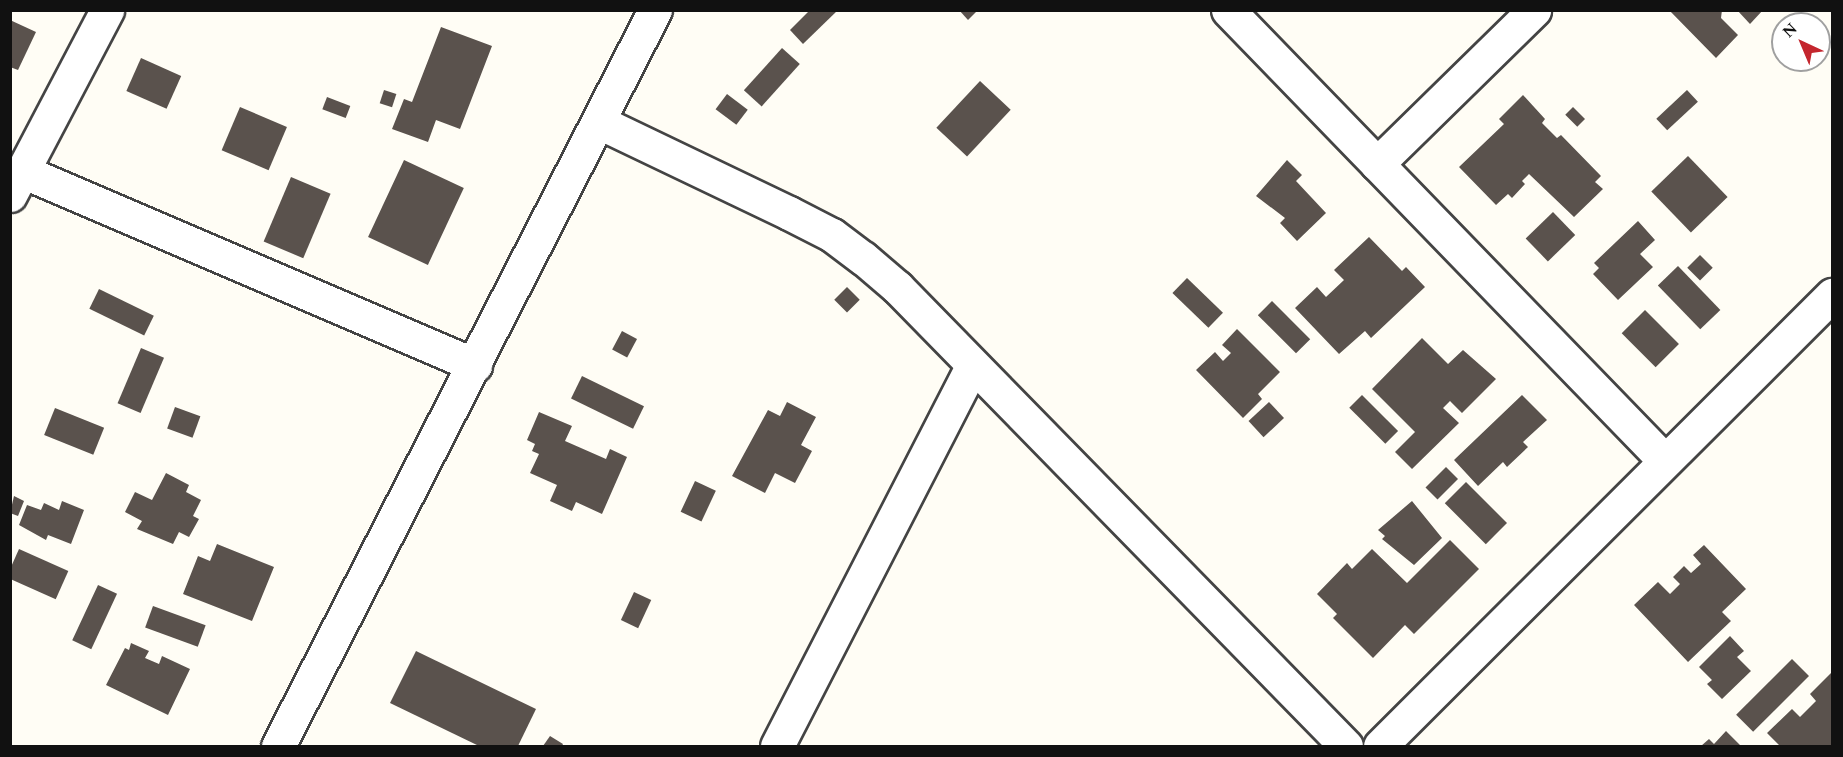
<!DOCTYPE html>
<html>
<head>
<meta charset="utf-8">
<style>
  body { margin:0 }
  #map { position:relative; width:1843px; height:757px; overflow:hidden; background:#fffdf5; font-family:Spectral,serif }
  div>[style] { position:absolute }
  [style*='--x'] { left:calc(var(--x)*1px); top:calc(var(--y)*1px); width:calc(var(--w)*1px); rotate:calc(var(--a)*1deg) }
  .building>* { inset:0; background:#5a524d; transform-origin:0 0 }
  .roads { filter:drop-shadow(2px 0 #444) drop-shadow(-2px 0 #444) drop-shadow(0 2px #444) drop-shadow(0 -2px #444) }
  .street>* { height:33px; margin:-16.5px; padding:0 16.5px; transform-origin:16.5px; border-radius:16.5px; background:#fff }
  span { translate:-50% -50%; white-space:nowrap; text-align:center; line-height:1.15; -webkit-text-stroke:6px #fff; paint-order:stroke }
  .frame { position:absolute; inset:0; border:12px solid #111; pointer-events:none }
  .north { position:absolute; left:1771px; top:12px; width:60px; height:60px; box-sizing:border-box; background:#fff; border:2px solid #a0a0a0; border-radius:50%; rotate:316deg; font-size:16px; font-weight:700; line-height:24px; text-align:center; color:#111 }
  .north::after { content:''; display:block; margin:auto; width:21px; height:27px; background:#c4262e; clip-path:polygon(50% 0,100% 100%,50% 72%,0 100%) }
</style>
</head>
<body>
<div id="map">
  <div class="building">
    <div style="clip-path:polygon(810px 10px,838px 10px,803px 44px,790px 30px)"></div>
    <div style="clip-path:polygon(959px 10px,978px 10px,968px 20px)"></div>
    <div style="clip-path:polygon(1669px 10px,1722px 10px,1721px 18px,1738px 35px,1716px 58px)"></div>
    <div style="clip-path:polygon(1737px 10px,1763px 10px,1750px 24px)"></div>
    <div style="clip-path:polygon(10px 20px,36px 32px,18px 70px,10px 67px)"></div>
    <div style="clip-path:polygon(441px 27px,492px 46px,460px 129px,436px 120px,428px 142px,392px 129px,404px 99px,412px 102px)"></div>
    <div style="left:782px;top:48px;width:24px;height:57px;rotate:42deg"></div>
    <div style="left:141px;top:58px;width:44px;height:36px;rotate:24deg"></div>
    <div style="left:980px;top:81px;width:42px;height:64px;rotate:43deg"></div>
    <div style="left:384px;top:90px;width:13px;height:14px;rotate:18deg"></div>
    <div style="left:1687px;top:90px;width:16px;height:42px;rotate:47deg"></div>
    <div style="left:727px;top:94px;width:26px;height:19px;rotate:37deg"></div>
    <div style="clip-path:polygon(1523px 95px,1545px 119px,1542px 123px,1557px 138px,1561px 135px,1601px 176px,1595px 182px,1603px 189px,1574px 217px,1529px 174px,1522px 181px,1525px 184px,1512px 198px,1508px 194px,1496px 205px,1459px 167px,1504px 124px,1499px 119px)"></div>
    <div style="left:327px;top:97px;width:25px;height:13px;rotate:21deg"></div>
    <div style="left:240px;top:107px;width:51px;height:47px;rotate:23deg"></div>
    <div style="left:1573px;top:107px;width:17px;height:11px;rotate:45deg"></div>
    <div style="left:1688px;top:156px;width:57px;height:51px;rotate:46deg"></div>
    <div style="left:404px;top:160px;width:66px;height:85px;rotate:25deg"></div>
    <div style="clip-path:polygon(1287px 160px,1302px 175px,1296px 181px,1326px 213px,1297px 241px,1280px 223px,1285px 218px,1256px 196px)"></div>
    <div style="left:291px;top:177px;width:43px;height:70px;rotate:23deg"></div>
    <div style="left:1553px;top:212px;width:32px;height:38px;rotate:46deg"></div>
    <div style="clip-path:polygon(1638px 221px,1655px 240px,1640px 254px,1653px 267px,1618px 300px,1593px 274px,1599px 268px,1594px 263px)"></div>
    <div style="clip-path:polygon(1369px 237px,1402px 271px,1406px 267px,1425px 287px,1371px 338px,1365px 331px,1339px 354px,1295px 308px,1317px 287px,1326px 297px,1344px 280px,1334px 270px)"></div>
    <div style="left:1700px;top:255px;width:18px;height:18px;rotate:45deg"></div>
    <div style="left:1678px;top:266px;width:61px;height:28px;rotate:46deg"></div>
    <div style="left:1187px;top:278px;width:50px;height:21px;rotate:44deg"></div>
    <div style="left:847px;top:287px;width:18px;height:18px;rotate:45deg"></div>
    <div style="left:99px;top:289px;width:61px;height:22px;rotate:26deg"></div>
    <div style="left:1272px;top:301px;width:54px;height:20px;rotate:45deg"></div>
    <div style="left:1645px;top:310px;width:48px;height:33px;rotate:45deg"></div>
    <div style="clip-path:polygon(1237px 329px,1280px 372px,1258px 394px,1262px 399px,1243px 418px,1196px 370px,1215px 352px,1223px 361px,1231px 353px,1222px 345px)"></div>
    <div style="left:622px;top:331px;width:17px;height:21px;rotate:28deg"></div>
    <div style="clip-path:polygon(1422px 338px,1448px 364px,1463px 350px,1496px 379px,1462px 413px,1450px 401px,1443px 408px,1459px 423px,1412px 469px,1395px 452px,1415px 432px,1372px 389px)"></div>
    <div style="left:141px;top:348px;width:25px;height:60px;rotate:23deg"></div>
    <div style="left:582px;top:376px;width:69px;height:25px;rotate:26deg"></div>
    <div style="left:1362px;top:395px;width:51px;height:18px;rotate:45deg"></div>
    <div style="clip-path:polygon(1522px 395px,1547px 420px,1523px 442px,1528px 447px,1507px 467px,1503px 462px,1478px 486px,1454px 460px)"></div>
    <div style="clip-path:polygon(787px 402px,816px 417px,801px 445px,812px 451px,795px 483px,775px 473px,765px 493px,732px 476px,768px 410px,780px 416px)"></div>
    <div style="left:1269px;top:402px;width:22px;height:28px;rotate:47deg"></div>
    <div style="left:175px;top:407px;width:27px;height:23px;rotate:20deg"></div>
    <div style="left:55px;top:408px;width:53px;height:29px;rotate:22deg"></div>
    <div style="clip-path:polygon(539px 412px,572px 426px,565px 441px,606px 459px,610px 449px,627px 457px,602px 514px,576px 502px,572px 511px,550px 501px,557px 485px,530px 473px,539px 454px,532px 451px,535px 444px,527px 440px)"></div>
    <div style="left:1446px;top:467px;width:17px;height:29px;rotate:45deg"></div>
    <div style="clip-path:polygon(166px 473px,189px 485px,186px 492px,201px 500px,193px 516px,199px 519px,189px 537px,179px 532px,173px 544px,137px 529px,142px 521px,125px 512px,135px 492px,152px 500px)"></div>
    <div style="left:695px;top:481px;width:23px;height:34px;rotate:25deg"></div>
    <div style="left:1466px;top:482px;width:58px;height:30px;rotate:45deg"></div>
    <div style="clip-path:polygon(14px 496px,24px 501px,18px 516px,10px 513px)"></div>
    <div style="clip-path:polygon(62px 501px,84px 510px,71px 544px,48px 535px,46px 540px,19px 525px,27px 505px,41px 510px,44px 503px,59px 510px)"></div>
    <div style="clip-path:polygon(1412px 501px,1442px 538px,1414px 565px,1382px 539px,1385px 536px,1378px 530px)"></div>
    <div style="clip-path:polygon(1450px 540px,1479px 569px,1414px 634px,1405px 625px,1373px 658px,1333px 618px,1337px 614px,1317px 594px,1347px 563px,1352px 569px,1372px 549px,1407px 583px)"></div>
    <div style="clip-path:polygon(217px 544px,274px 567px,252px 621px,183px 594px,198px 556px,210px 561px)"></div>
    <div style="clip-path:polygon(1704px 545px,1746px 589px,1722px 612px,1731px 621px,1688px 662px,1634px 605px,1658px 582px,1670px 594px,1680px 584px,1673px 577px,1684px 566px,1691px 573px,1701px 564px,1693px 555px)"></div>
    <div style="left:19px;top:549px;width:54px;height:31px;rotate:24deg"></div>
    <div style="left:98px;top:585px;width:21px;height:61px;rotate:25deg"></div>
    <div style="left:634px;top:592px;width:19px;height:31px;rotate:25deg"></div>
    <div style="left:153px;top:606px;width:56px;height:23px;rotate:20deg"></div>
    <div style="clip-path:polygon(1730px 636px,1744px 651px,1737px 657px,1751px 671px,1722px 699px,1707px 684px,1712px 680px,1699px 667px)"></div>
    <div style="clip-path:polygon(131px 643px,149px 651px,145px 658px,159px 664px,162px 656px,190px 669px,168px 715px,106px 685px,125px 648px,129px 650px)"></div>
    <div style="clip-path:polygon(416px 651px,536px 709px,518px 746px,479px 746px,390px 703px)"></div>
    <div style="left:1792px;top:659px;width:24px;height:79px;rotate:45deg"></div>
    <div style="clip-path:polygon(1832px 672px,1832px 746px,1780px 746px,1767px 733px,1792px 709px,1800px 717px,1816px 701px,1810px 694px)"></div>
    <div style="clip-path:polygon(1726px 731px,1741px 746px,1701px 746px,1709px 739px,1714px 744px)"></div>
    <div style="clip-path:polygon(550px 736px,563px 744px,562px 746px,543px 746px)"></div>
  </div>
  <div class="roads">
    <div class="street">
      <div style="--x:1228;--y:10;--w:628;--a:45.9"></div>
      <div style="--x:599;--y:122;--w:211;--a:25.6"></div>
      <div style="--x:789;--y:213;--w:48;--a:27.1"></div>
      <div style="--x:832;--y:235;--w:39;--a:37"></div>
      <div style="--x:863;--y:258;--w:45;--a:40.5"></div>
      <div style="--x:897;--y:287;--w:642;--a:45.63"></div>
      <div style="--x:1377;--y:164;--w:220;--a:-44.4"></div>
      <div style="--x:22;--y:171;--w:493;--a:23.2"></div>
      <div style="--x:10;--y:195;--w:209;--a:-62.3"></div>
      <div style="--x:278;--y:746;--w:827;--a:-62.88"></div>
      <div style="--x:777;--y:746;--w:428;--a:-62.8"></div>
      <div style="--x:1380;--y:746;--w:639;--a:-44.94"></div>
    </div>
  </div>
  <div class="frame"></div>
  <div class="north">N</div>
</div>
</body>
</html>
